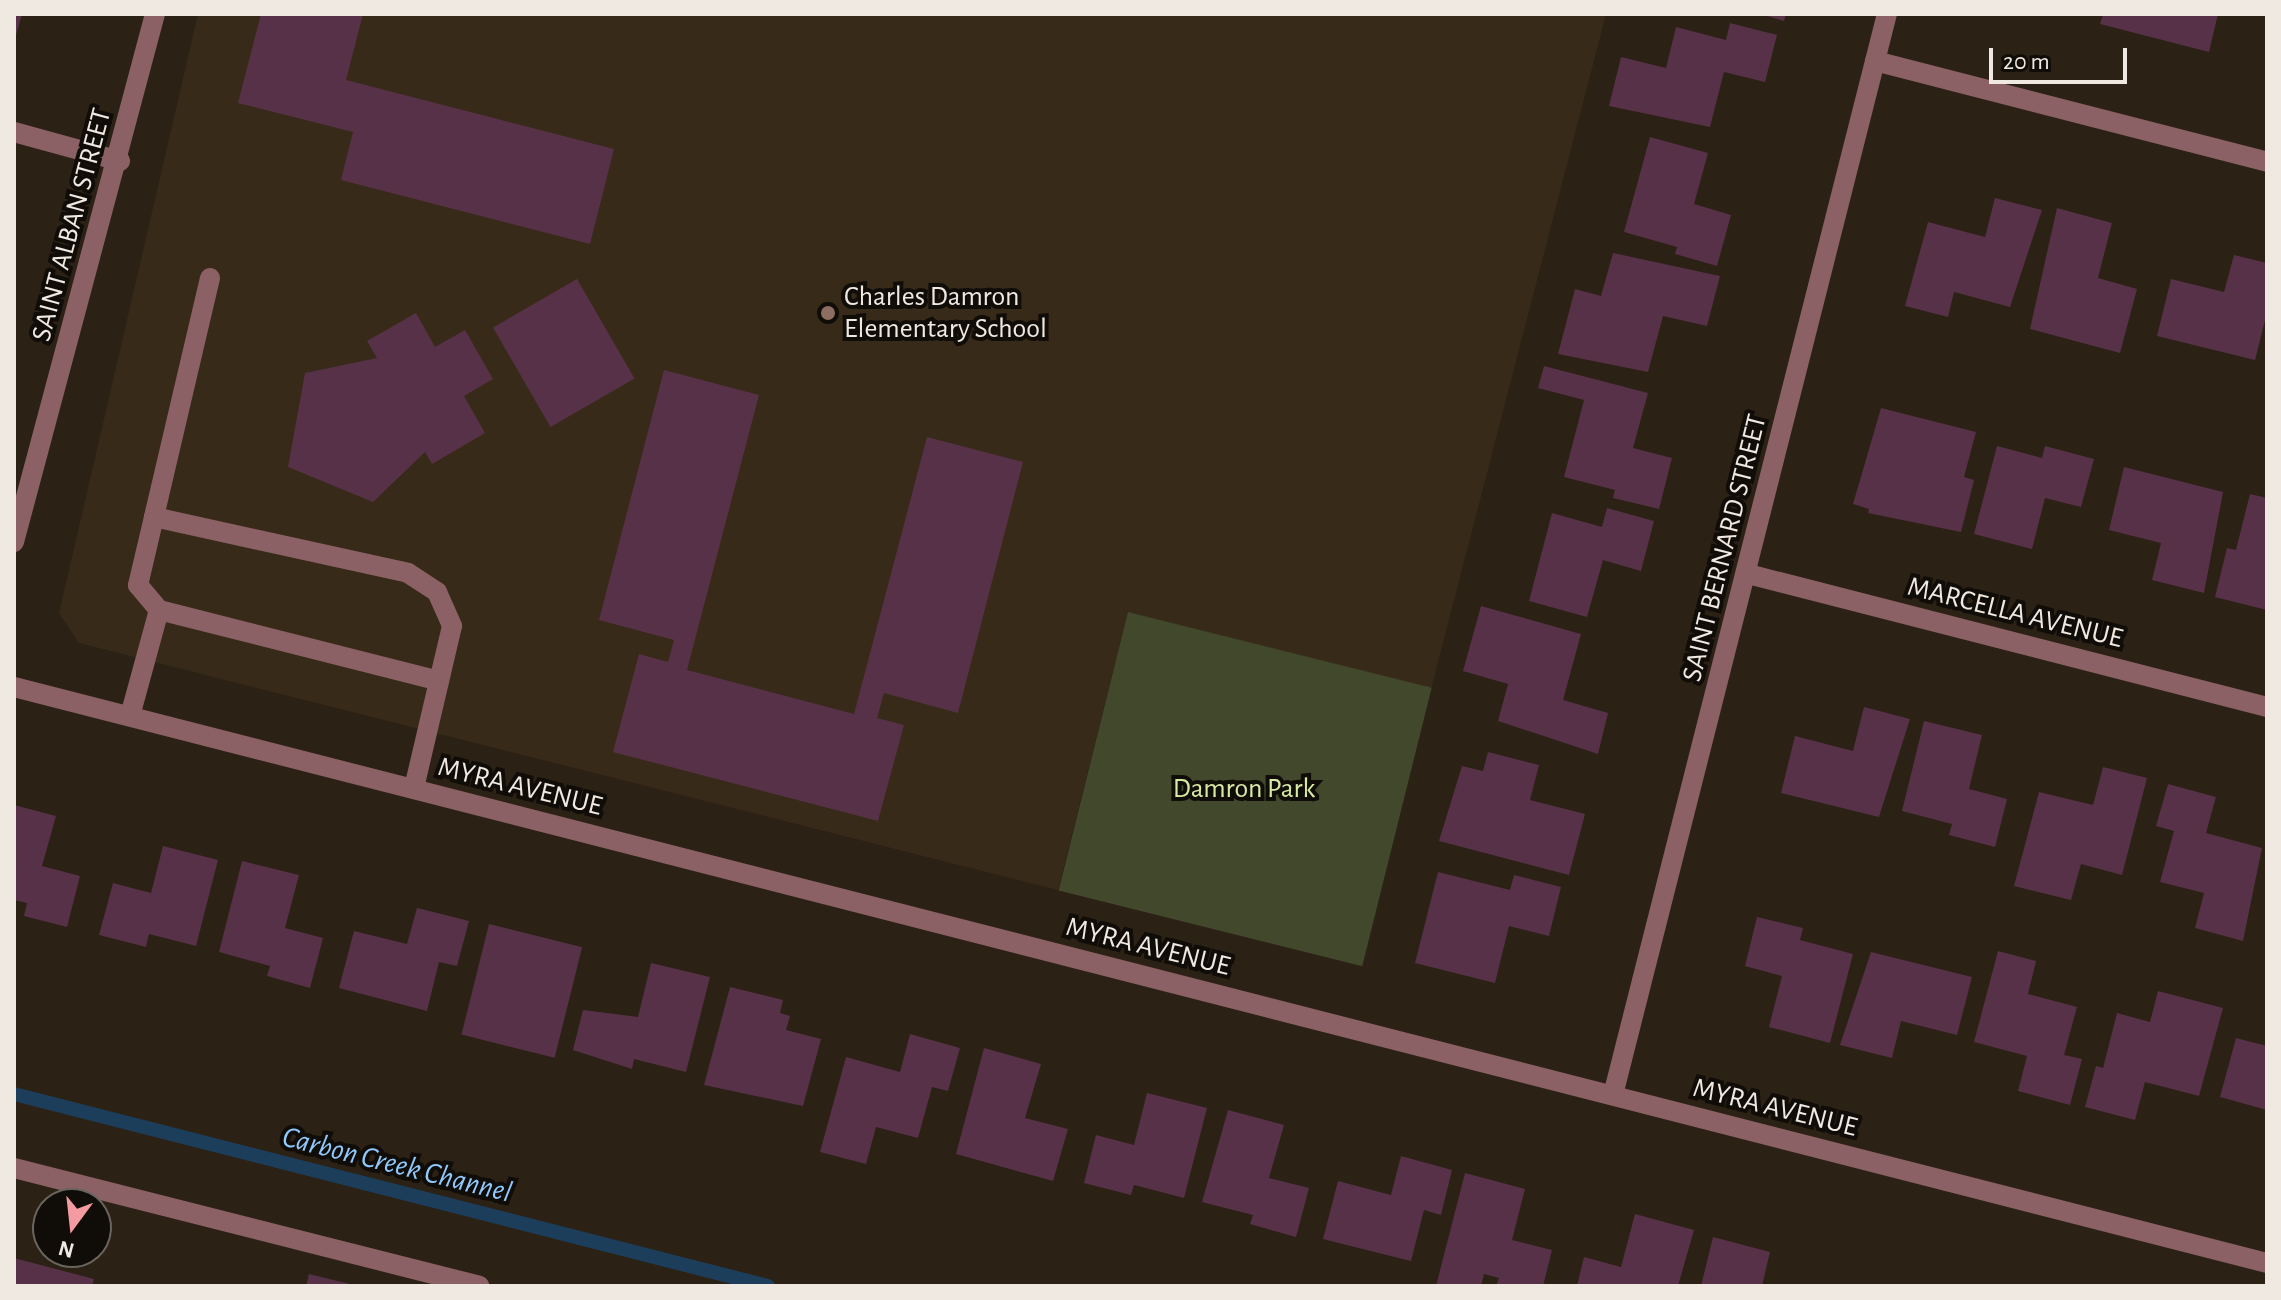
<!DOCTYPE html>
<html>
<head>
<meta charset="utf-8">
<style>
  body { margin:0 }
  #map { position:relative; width:2281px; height:1300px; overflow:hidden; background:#2b2115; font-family:"Alegreya Sans",sans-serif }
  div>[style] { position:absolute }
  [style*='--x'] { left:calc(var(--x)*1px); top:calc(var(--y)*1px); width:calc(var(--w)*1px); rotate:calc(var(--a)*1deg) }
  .built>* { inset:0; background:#382a19 }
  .green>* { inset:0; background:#42482c; transform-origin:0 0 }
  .stream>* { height:14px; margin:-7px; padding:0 7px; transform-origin:7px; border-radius:7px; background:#1c3e5b }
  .building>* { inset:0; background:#573148; transform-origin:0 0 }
  .minor>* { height:20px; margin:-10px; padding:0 10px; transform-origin:10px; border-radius:10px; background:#8c6165 }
  .dots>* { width:22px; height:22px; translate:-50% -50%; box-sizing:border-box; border:4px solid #100c07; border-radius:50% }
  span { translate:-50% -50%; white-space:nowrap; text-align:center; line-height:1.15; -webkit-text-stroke:8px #100c07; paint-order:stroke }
  .street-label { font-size:28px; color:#f0e9e1 }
  .poi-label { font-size:28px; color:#f0e9e1 }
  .left { translate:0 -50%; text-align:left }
  .park-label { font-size:28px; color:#d8e9a2 }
  .water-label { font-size:30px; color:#90c9fd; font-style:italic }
  .frame { position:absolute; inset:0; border:16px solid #f0e9e1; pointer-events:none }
  .north { position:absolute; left:32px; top:1188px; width:80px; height:80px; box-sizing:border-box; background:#100c07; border:2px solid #6a645e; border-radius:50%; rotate:195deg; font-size:22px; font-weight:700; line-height:32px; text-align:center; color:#f0e9e1 }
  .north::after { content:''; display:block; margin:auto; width:28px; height:36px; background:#f49aa1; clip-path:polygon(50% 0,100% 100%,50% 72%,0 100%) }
  .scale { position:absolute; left:1989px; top:48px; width:138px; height:36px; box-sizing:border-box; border:4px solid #f0e9e1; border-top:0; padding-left:10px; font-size:24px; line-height:28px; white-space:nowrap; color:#f0e9e1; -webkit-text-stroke:6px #100c07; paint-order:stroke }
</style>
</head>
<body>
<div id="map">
  <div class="built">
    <div style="clip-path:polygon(198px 14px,1606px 14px,1431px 689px,1128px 612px,1058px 890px,79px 643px,59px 613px)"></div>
  </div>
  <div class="green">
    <div style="left:1128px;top:612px;width:313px;height:287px;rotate:14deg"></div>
  </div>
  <div class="stream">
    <div style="--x:14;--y:1094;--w:778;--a:14.29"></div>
  </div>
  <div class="building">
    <div style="clip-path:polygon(14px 14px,22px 14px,15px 39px,14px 39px)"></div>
    <div style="clip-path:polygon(261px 14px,363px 14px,346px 80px,614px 149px,590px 244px,341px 180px,353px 132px,238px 103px)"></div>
    <div style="clip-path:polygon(1761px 14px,1786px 14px,1784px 21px)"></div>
    <div style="clip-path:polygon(2103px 14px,2218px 14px,2209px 52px,2100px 24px)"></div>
    <div style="clip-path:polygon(1730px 23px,1777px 35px,1765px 82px,1724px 72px,1710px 127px,1609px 106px,1621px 57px,1666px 68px,1676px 27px,1726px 40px)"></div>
    <div style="clip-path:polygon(1650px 137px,1708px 153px,1694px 204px,1731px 215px,1717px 266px,1675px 254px,1677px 247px,1624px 232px)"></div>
    <div style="clip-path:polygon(1995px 198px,2042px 210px,2010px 307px,1954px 292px,1948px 317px,1905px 306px,1928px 222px,1985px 237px)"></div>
    <div style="clip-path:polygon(2057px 208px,2112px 223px,2098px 278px,2137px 289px,2120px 353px,2030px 329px)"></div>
    <div style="clip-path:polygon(1613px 253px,1720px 276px,1707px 326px,1663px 316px,1648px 372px,1558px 354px,1575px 289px,1601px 296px)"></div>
    <div style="clip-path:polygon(2234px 255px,2267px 263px,2267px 312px,2255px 360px,2157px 336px,2171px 279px,2224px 292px)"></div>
    <div style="left:577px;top:279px;width:115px;height:97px;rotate:60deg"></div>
    <div style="clip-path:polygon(416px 313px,435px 347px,465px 330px,493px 379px,464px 396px,485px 433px,432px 464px,425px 452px,373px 502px,288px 467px,305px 373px,377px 358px,367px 341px)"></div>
    <div style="clip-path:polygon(1544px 366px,1648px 393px,1633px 448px,1672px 458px,1659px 509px,1613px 498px,1615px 490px,1564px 477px,1584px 400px,1538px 388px)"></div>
    <div style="clip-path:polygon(664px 370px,759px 395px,687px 670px,854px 714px,927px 437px,1023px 462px,958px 713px,884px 693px,877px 718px,904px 725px,878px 821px,613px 752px,639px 654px,668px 662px,674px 640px,599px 620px)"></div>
    <div style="clip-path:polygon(1881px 408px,1976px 432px,1964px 477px,1974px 480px,1961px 532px,1868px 513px,1869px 509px,1853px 504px)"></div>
    <div style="clip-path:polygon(1997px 446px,2042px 458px,2045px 446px,2094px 459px,2081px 507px,2045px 498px,2032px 549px,1974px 534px)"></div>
    <div style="clip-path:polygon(2124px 467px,2223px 492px,2204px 593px,2152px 580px,2161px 543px,2109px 530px)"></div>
    <div style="clip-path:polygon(2250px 494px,2267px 498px,2267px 610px,2215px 597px,2227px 548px,2236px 550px)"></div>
    <div style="clip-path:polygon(1607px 508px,1654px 521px,1641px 571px,1603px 560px,1587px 617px,1529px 601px,1552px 513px,1602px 527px)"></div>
    <div style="clip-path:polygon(1481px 606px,1581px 634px,1563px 700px,1608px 713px,1598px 754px,1498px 721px,1508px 684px,1463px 671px)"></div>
    <div style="clip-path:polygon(1864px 707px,1910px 719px,1879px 817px,1781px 793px,1795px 736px,1853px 751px)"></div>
    <div style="clip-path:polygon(1924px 721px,1982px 735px,1969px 789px,2007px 799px,1995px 847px,1949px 835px,1952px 824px,1902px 811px)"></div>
    <div style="clip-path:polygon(1488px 752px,1539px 765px,1530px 800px,1585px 814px,1569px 875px,1439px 841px,1462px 766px,1483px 771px)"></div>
    <div style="clip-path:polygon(2103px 767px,2147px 778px,2122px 875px,2081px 864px,2071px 900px,2014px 886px,2039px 792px,2093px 805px)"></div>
    <div style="clip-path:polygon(2168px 784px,2216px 797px,2206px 833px,2262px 848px,2243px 941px,2195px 928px,2204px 893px,2160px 882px,2174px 831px,2156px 826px)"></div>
    <div style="clip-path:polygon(14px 805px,56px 816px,42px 866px,80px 876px,67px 927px,24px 916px,27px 903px,14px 900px)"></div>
    <div style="clip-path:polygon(163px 846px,218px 860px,196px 946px,149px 934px,146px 947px,99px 935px,113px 883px,151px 893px)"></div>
    <div style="clip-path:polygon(242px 861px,299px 875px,285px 928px,323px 938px,310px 988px,267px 976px,270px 966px,219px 952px)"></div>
    <div style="clip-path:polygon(1438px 872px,1510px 890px,1514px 875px,1561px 887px,1549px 936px,1509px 926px,1495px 983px,1415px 963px)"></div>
    <div style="clip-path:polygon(417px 908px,469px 921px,457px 966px,439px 962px,427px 1011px,339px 988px,354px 931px,407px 944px)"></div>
    <div style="clip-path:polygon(1757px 917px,1803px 928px,1800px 940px,1853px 954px,1830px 1043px,1769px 1027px,1782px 976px,1745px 966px)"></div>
    <div style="left:489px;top:924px;width:96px;height:114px;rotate:14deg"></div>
    <div style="clip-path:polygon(1998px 951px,2036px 961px,2028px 994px,2077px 1007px,2064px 1055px,2082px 1059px,2070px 1105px,2018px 1091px,2027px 1056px,1974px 1042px)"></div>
    <div style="clip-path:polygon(1871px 952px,1972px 977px,1957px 1035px,1901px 1021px,1892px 1058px,1840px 1045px)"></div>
    <div style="clip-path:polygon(651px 963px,710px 977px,686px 1072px,634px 1059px,632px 1069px,573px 1050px,583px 1010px,638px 1017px)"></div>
    <div style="clip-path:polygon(730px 987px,783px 1000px,780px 1013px,790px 1016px,786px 1030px,821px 1039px,803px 1106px,704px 1085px)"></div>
    <div style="clip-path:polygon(2158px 991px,2223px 1008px,2199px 1096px,2145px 1082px,2135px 1120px,2085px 1107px,2096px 1066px,2103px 1068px,2117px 1013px,2150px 1022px)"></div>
    <div style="clip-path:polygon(910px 1034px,960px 1048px,948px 1091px,932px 1087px,918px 1138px,876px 1127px,866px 1164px,820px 1152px,846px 1057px,900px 1072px)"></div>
    <div style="clip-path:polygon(2236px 1038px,2267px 1046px,2267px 1110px,2220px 1097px)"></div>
    <div style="clip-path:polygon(984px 1048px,1041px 1064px,1025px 1118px,1068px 1129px,1053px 1181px,956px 1154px)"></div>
    <div style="clip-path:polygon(1147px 1093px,1207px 1108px,1184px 1198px,1134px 1185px,1131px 1195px,1084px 1183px,1096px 1135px,1134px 1145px)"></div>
    <div style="clip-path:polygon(1228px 1110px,1284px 1125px,1269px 1178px,1309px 1188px,1296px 1237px,1250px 1224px,1253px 1215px,1202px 1202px)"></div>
    <div style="clip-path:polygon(1401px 1156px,1452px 1170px,1441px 1215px,1424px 1210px,1411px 1261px,1323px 1239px,1338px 1181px,1391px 1195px)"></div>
    <div style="clip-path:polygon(1465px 1173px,1525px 1189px,1512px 1240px,1552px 1250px,1543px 1286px,1496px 1286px,1499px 1278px,1484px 1274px,1481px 1286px,1436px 1286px)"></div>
    <div style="clip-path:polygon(1635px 1214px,1694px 1230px,1678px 1286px,1577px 1286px,1584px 1257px,1621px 1267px)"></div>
    <div style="clip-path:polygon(1713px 1237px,1770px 1252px,1762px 1286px,1701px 1286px)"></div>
    <div style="clip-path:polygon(14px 1258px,94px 1279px,92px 1286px,14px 1286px)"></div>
    <div style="clip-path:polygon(309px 1274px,354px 1285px,354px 1286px,306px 1286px)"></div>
  </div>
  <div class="minor">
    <div style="--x:1875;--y:61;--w:405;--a:14.4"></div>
    <div style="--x:14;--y:132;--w:110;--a:15.3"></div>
    <div style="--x:210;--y:278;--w:245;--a:103.2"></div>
    <div style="--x:154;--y:517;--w:260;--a:12.4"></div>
    <div style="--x:408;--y:573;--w:35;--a:33"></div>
    <div style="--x:437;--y:592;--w:37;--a:66"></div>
    <div style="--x:452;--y:626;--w:166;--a:103.2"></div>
    <div style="--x:154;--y:517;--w:70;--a:103.2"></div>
    <div style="--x:138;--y:585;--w:33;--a:50"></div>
    <div style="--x:159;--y:610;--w:289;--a:14.2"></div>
    <div style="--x:14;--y:542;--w:547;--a:-75.05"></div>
    <div style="--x:1748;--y:574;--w:536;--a:14.37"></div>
    <div style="--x:14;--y:687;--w:2325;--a:14.34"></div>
    <div style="--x:130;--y:716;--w:110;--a:-74.7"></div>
    <div style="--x:1613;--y:1095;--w:1115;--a:-75.78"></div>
    <div style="--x:14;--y:1168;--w:480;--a:14.2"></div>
  </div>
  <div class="dots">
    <div style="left:828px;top:313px;background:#8d6e63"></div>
  </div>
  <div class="street-label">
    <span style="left:72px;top:225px;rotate:-75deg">SAINT ALBAN STREET</span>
    <span style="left:1725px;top:548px;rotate:-76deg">SAINT BERNARD STREET</span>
    <span style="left:2015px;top:613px;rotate:14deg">MARCELLA AVENUE</span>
    <span style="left:520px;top:787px;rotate:14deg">MYRA AVENUE</span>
    <span style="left:1148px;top:947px;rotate:14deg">MYRA AVENUE</span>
    <span style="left:1775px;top:1108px;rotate:14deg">MYRA AVENUE</span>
  </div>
  <div class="poi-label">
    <span class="left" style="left:844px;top:313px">Charles Damron<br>Elementary School</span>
  </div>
  <div class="park-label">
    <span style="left:1244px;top:789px">Damron Park</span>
  </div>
  <div class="water-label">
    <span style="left:397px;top:1165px;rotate:14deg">Carbon Creek Channel</span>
  </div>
  <div class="frame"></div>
  <div class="north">N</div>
  <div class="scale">20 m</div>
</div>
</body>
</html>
